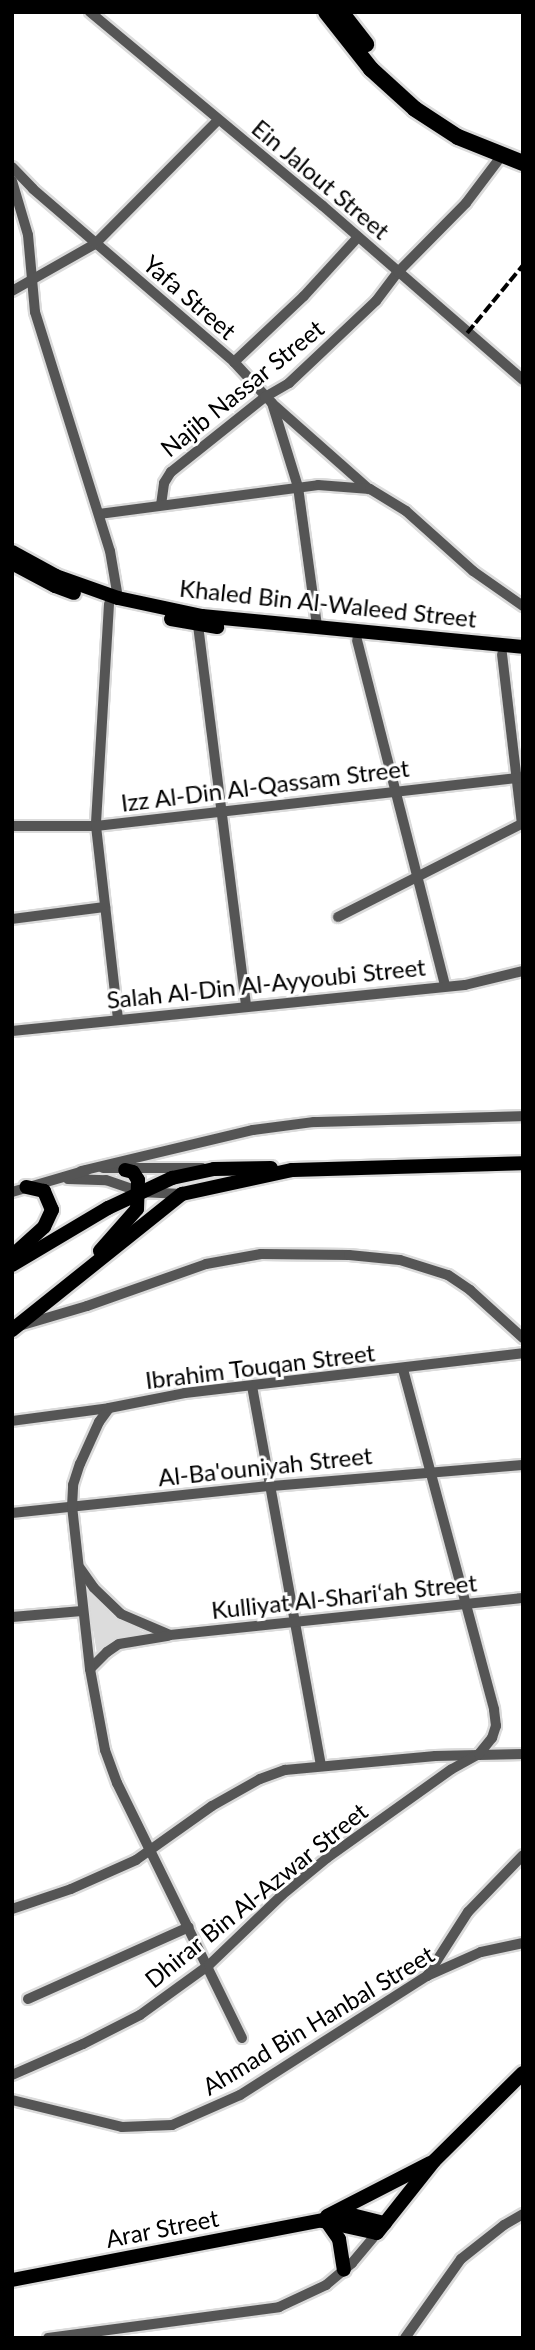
<!DOCTYPE html>
<html>
<head>
<meta charset="utf-8">
<style>
  body { margin:0 }
  #map { position:relative; width:535px; height:2350px; overflow:hidden; background:#fff; font-family:Lato,sans-serif }
  div>[style] { position:absolute }
  [style*='--x'] { left:calc(var(--x)*1px); top:calc(var(--y)*1px); width:calc(var(--w)*1px); rotate:calc(var(--a)*1deg) }
  .green>* { inset:0; background:#dcdcdc }
  .roads { filter:drop-shadow(2px 0 #dbdbdb) drop-shadow(-2px 0 #dbdbdb) drop-shadow(0 2px #dbdbdb) drop-shadow(0 -2px #dbdbdb) }
  .minor>* { height:10px; margin:-5px; padding:0 5px; transform-origin:5px; border-radius:5px; background:#555 }
  .major>* { height:14px; margin:-7px; padding:0 7px; transform-origin:7px; border-radius:7px; background:#000 }
  .highway>* { height:16px; margin:-8px; padding:0 8px; transform-origin:8px; border-radius:8px; background:#000 }
  .rail>* { height:3.5px; margin-top:-1.75px; transform-origin:0; background:repeating-linear-gradient(90deg,#000 0 10px,transparent 0 13.5px) }
  span { translate:-50% -50%; white-space:nowrap; text-align:center; line-height:1.15; -webkit-text-stroke:6px #fff; paint-order:stroke }
  .street-label { font-size:24px; color:#000 }
  .frame { position:absolute; inset:0; border:14px solid #000; pointer-events:none }
</style>
</head>
<body>
<div id="map">
  <div class="green">
    <div style="clip-path:polygon(86px 1589px,120px 1620px,147px 1634px,120px 1638px,97px 1654px)"></div>
  </div>
  <div class="roads">
    <div class="minor">
      <div style="--x:90;--y:12;--w:303;--a:39.8"></div>
      <div style="--x:323;--y:206;--w:265;--a:41"></div>
      <div style="--x:12;--y:167;--w:30;--a:46"></div>
      <div style="--x:33;--y:189;--w:265;--a:40.7"></div>
      <div style="--x:234;--y:362;--w:56;--a:47.2"></div>
      <div style="--x:272;--y:403;--w:88;--a:72.8"></div>
      <div style="--x:298;--y:487;--w:140;--a:82.2"></div>
      <div style="--x:12;--y:181;--w:56;--a:73.5"></div>
      <div style="--x:28;--y:235;--w:77;--a:84.8"></div>
      <div style="--x:35;--y:312;--w:250;--a:72.6"></div>
      <div style="--x:110;--y:551;--w:48;--a:80.3"></div>
      <div style="--x:12;--y:291;--w:95;--a:-29.5"></div>
      <div style="--x:95;--y:244;--w:175;--a:-45.2"></div>
      <div style="--x:234;--y:362;--w:96;--a:-43.3"></div>
      <div style="--x:304;--y:296;--w:80;--a:-47.5"></div>
      <div style="--x:274;--y:405;--w:127;--a:41.5"></div>
      <div style="--x:161;--y:505;--w:22;--a:-82"></div>
      <div style="--x:164;--y:483;--w:13;--a:-58"></div>
      <div style="--x:171;--y:472;--w:120;--a:-38.6"></div>
      <div style="--x:265;--y:397;--w:28;--a:-30"></div>
      <div style="--x:289;--y:383;--w:120;--a:-43.3"></div>
      <div style="--x:376;--y:301;--w:36;--a:-53"></div>
      <div style="--x:398;--y:272;--w:97;--a:-45.4"></div>
      <div style="--x:466;--y:203;--w:61;--a:-52.9"></div>
      <div style="--x:99;--y:514;--w:221;--a:-7.5"></div>
      <div style="--x:318;--y:485;--w:52;--a:4.4"></div>
      <div style="--x:370;--y:489;--w:42;--a:31.4"></div>
      <div style="--x:406;--y:511;--w:90;--a:41.8"></div>
      <div style="--x:473;--y:571;--w:61;--a:35"></div>
      <div style="--x:109;--y:604;--w:222;--a:93.4"></div>
      <div style="--x:96;--y:826;--w:194;--a:83.5"></div>
      <div style="--x:198;--y:625;--w:383;--a:82.8"></div>
      <div style="--x:357;--y:640;--w:357;--a:75.7"></div>
      <div style="--x:502;--y:654;--w:170;--a:83.3"></div>
      <div style="--x:12;--y:826;--w:84;--a:0"></div>
      <div style="--x:96;--y:826;--w:430;--a:-6.5"></div>
      <div style="--x:338;--y:917;--w:208;--a:-26.9"></div>
      <div style="--x:12;--y:919;--w:94;--a:-7.4"></div>
      <div style="--x:12;--y:1031;--w:455;--a:-5.8"></div>
      <div style="--x:465;--y:985;--w:60;--a:-13.6"></div>
      <div style="--x:103;--y:1168;--w:99;--a:0"></div>
      <div style="--x:81;--y:1171;--w:177;--a:-13.4"></div>
      <div style="--x:253;--y:1130;--w:62;--a:-7.5"></div>
      <div style="--x:314;--y:1122;--w:209;--a:-1.6"></div>
      <div style="--x:68;--y:1179;--w:38;--a:2"></div>
      <div style="--x:106;--y:1180;--w:36;--a:19"></div>
      <div style="--x:140;--y:1192;--w:42;--a:2.7"></div>
      <div style="--x:12;--y:1192;--w:78;--a:-16.3"></div>
      <div style="--x:19;--y:1326;--w:71;--a:-16.4"></div>
      <div style="--x:87;--y:1306;--w:126;--a:-19.4"></div>
      <div style="--x:206;--y:1264;--w:56;--a:-10.3"></div>
      <div style="--x:261;--y:1254;--w:88;--a:0.7"></div>
      <div style="--x:349;--y:1255;--w:51;--a:5.6"></div>
      <div style="--x:400;--y:1260;--w:50;--a:17.4"></div>
      <div style="--x:448;--y:1275;--w:27;--a:34"></div>
      <div style="--x:470;--y:1290;--w:72;--a:42.2"></div>
      <div style="--x:252;--y:1386;--w:385;--a:79.7"></div>
      <div style="--x:12;--y:1421;--w:98;--a:-7.6"></div>
      <div style="--x:12;--y:1513;--w:260;--a:-6"></div>
      <div style="--x:271;--y:1486;--w:253;--a:-4.8"></div>
      <div style="--x:80;--y:1568;--w:24;--a:55"></div>
      <div style="--x:94;--y:1588;--w:37;--a:44"></div>
      <div style="--x:121;--y:1614;--w:53;--a:23.2"></div>
      <div style="--x:170;--y:1635;--w:355;--a:-6"></div>
      <div style="--x:12;--y:1617;--w:70;--a:-4.9"></div>
      <div style="--x:90;--y:1669;--w:24;--a:-45"></div>
      <div style="--x:107;--y:1652;--w:14;--a:-34"></div>
      <div style="--x:119;--y:1644;--w:50;--a:-9.3"></div>
      <div style="--x:12;--y:1909;--w:62;--a:-18.7"></div>
      <div style="--x:71;--y:1889;--w:71;--a:-24"></div>
      <div style="--x:136;--y:1860;--w:93;--a:-35.4"></div>
      <div style="--x:212;--y:1806;--w:55;--a:-29.4"></div>
      <div style="--x:260;--y:1779;--w:27;--a:-20"></div>
      <div style="--x:285;--y:1770;--w:151;--a:-5.3"></div>
      <div style="--x:435;--y:1756;--w:88;--a:-1.3"></div>
      <div style="--x:427;--y:1976;--w:76;--a:-57.4"></div>
      <div style="--x:468;--y:1912;--w:79;--a:-46"></div>
      <div style="--x:28;--y:1999;--w:176;--a:-24.1"></div>
      <div style="--x:242;--y:2038;--w:284;--a:-116.1"></div>
      <div style="--x:117;--y:1783;--w:35;--a:-110"></div>
      <div style="--x:105;--y:1750;--w:82;--a:-100.5"></div>
      <div style="--x:90;--y:1669;--w:163;--a:-96.3"></div>
      <div style="--x:72;--y:1507;--w:22;--a:-87"></div>
      <div style="--x:73;--y:1485;--w:22;--a:-72"></div>
      <div style="--x:80;--y:1464;--w:46;--a:-65.7"></div>
      <div style="--x:99;--y:1422;--w:17;--a:-54"></div>
      <div style="--x:109;--y:1408;--w:77;--a:-11.2"></div>
      <div style="--x:185;--y:1393;--w:340;--a:-6.7"></div>
      <div style="--x:12;--y:2075;--w:77;--a:-23.6"></div>
      <div style="--x:83;--y:2044;--w:64;--a:-27"></div>
      <div style="--x:140;--y:2015;--w:85;--a:-35.9"></div>
      <div style="--x:209;--y:1965;--w:101;--a:-43.8"></div>
      <div style="--x:282;--y:1895;--w:58;--a:-39.4"></div>
      <div style="--x:327;--y:1858;--w:153;--a:-35.5"></div>
      <div style="--x:452;--y:1769;--w:31;--a:-29"></div>
      <div style="--x:479;--y:1754;--w:21;--a:-51"></div>
      <div style="--x:492;--y:1738;--w:13;--a:-72"></div>
      <div style="--x:496;--y:1726;--w:17;--a:-97"></div>
      <div style="--x:494;--y:1709;--w:352;--a:-105"></div>
      <div style="--x:12;--y:2100;--w:113;--a:13.8"></div>
      <div style="--x:122;--y:2127;--w:50;--a:-2.3"></div>
      <div style="--x:172;--y:2125;--w:74;--a:-23.8"></div>
      <div style="--x:240;--y:2095;--w:222;--a:-32.5"></div>
      <div style="--x:427;--y:1976;--w:59;--a:-24"></div>
      <div style="--x:481;--y:1952;--w:43;--a:-12.1"></div>
      <div style="--x:48;--y:2338;--w:233;--a:-7.6"></div>
      <div style="--x:279;--y:2307;--w:52;--a:-25.1"></div>
      <div style="--x:326;--y:2285;--w:34;--a:-40"></div>
      <div style="--x:352;--y:2263;--w:39;--a:-50"></div>
      <div style="--x:405;--y:2338;--w:97;--a:-54.7"></div>
      <div style="--x:461;--y:2259;--w:55;--a:-38.3"></div>
      <div style="--x:504;--y:2225;--w:22;--a:-30"></div>
    </div>
    <div class="major">
      <div style="--x:12;--y:552;--w:50;--a:28.6"></div>
      <div style="--x:56;--y:576;--w:66;--a:19.5"></div>
      <div style="--x:118;--y:598;--w:86;--a:12.1"></div>
      <div style="--x:202;--y:616;--w:322;--a:5.5"></div>
      <div style="--x:12;--y:563;--w:49;--a:28.1"></div>
      <div style="--x:55;--y:586;--w:20;--a:20"></div>
      <div style="--x:171;--y:619;--w:47;--a:9.9"></div>
      <div style="--x:100;--y:1251;--w:56;--a:-48.6"></div>
      <div style="--x:137;--y:1209;--w:29;--a:-88"></div>
      <div style="--x:138;--y:1180;--w:9;--a:-122"></div>
      <div style="--x:133;--y:1172;--w:8;--a:-166"></div>
      <div style="--x:12;--y:1256;--w:43;--a:-42.2"></div>
      <div style="--x:44;--y:1227;--w:19;--a:-65"></div>
      <div style="--x:52;--y:1210;--w:21;--a:-113"></div>
      <div style="--x:44;--y:1191;--w:18;--a:-167"></div>
      <div style="--x:12;--y:1265;--w:112;--a:-30.7"></div>
      <div style="--x:108;--y:1208;--w:71;--a:-25.1"></div>
      <div style="--x:172;--y:1178;--w:43;--a:-12.1"></div>
      <div style="--x:214;--y:1169;--w:57;--a:-1"></div>
      <div style="--x:12;--y:1330;--w:218;--a:-38.7"></div>
      <div style="--x:182;--y:1194;--w:113;--a:-12.3"></div>
      <div style="--x:292;--y:1170;--w:231;--a:-1.7"></div>
      <div style="--x:327;--y:2216;--w:116;--a:-27.2"></div>
      <div style="--x:322;--y:2221;--w:56;--a:12.3"></div>
      <div style="--x:377;--y:2233;--w:92;--a:-51.6"></div>
      <div style="--x:434;--y:2161;--w:125;--a:-44.7"></div>
      <div style="--x:327;--y:2222;--w:21;--a:55"></div>
      <div style="--x:339;--y:2239;--w:31;--a:81"></div>
      <div style="--x:12;--y:2280;--w:332;--a:-10.9"></div>
      <div style="--x:338;--y:2217;--w:14;--a:-8"></div>
      <div style="--x:352;--y:2215;--w:34;--a:14"></div>
    </div>
    <div class="highway">
      <div style="--x:326;--y:12;--w:73;--a:51.7"></div>
      <div style="--x:371;--y:69;--w:59;--a:42.3"></div>
      <div style="--x:415;--y:109;--w:51;--a:33.1"></div>
      <div style="--x:458;--y:137;--w:70;--a:21.8"></div>
      <div style="--x:341;--y:12;--w:41;--a:52"></div>
    </div>
  </div>
  <div class="rail">
    <div style="--x:467;--y:333;--w:88;--a:-50.5"></div>
  </div>
  <div class="street-label">
    <span style="left:321px;top:179px;rotate:40deg">Ein Jalout Street</span>
    <span style="left:190px;top:297px;rotate:41deg">Yafa Street</span>
    <span style="left:242px;top:388px;rotate:-39deg">Najib Nassar Street</span>
    <span style="left:328px;top:603px;rotate:6deg">Khaled Bin Al-Waleed Street</span>
    <span style="left:265px;top:785px;rotate:-7deg">Izz Al-Din Al-Qassam Street</span>
    <span style="left:266px;top:983px;rotate:-6deg">Salah Al-Din Al-Ayyoubi Street</span>
    <span style="left:260px;top:1366px;rotate:-7deg">Ibrahim Touqan Street</span>
    <span style="left:265px;top:1466px;rotate:-6deg">Al-Ba'ouniyah Street</span>
    <span style="left:344px;top:1596px;rotate:-6deg">Kulliyat Al-Shariʻah Street</span>
    <span style="left:256px;top:1895px;rotate:-39deg">Dhirar Bin Al-Azwar Street</span>
    <span style="left:318px;top:2020px;rotate:-31deg">Ahmad Bin Hanbal Street</span>
    <span style="left:162px;top:2228px;rotate:-11deg">Arar Street</span>
  </div>
  <div class="frame"></div>
</div>
</body>
</html>
